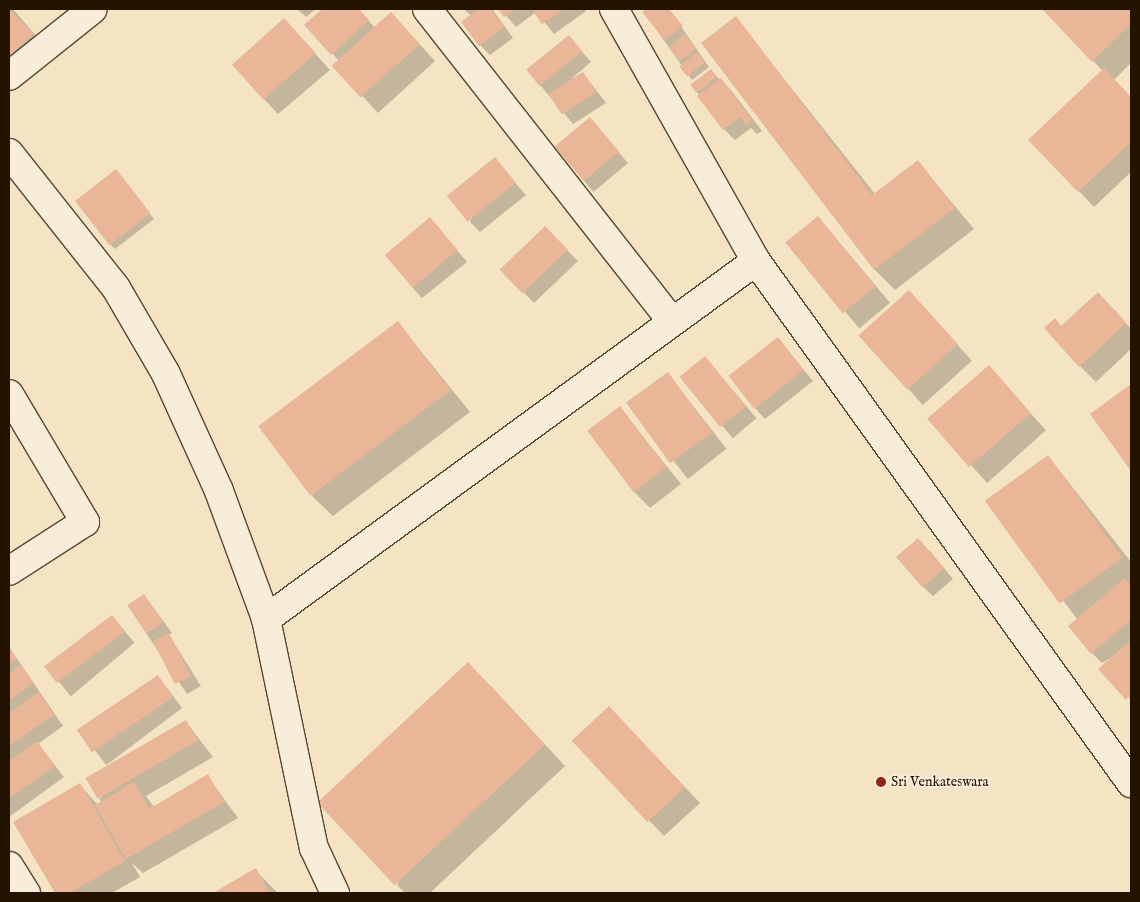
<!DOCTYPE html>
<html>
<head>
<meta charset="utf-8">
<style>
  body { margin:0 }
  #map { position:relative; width:1140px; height:902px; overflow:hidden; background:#f4e4c4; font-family:"IM FELL English",serif }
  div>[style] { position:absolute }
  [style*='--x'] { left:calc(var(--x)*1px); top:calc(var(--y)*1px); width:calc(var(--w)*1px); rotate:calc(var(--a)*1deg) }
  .shadow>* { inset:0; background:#0003; transform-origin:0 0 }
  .building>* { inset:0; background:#e9b698; transform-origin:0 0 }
  .roads { filter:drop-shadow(1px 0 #584731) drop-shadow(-1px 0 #584731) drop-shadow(0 1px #584731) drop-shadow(0 -1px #584731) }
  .minor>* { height:28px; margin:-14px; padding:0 14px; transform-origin:14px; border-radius:14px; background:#f8edd9 }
  .dots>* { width:14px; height:14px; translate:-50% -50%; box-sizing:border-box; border:2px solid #f8edd9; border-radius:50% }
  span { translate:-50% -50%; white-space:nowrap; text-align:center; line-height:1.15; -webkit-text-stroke:4px #f8edd9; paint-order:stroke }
  .poi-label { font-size:14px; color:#241300 }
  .left { translate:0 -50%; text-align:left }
  .frame { position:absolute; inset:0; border:10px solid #241300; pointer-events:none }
</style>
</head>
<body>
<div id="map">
  <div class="shadow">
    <div style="clip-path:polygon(9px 9px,13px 9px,49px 51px,9px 65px)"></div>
    <div style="clip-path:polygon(297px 9px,316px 9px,306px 17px)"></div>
    <div style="clip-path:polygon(324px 9px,358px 9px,375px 28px,391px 13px,435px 61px,378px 113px,334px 66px,339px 61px,306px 25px)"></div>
    <div style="clip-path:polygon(464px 9px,492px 9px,513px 38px,490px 55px,480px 45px,471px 16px)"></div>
    <div style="clip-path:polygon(500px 9px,585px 9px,586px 11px,554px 34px,536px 12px,516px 27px)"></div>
    <div style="clip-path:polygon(648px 9px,669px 9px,709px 67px,692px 80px,644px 12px)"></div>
    <div style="clip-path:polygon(1043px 9px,1131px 9px,1131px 63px,1114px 80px,1131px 98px,1131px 172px,1094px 207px,1079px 191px,1103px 71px)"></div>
    <div style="clip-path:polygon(736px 18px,875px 194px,918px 162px,974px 229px,895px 290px,874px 269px)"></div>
    <div style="clip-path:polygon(284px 19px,330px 70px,278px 114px,263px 98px)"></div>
    <div style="clip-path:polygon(569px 37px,591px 62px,571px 79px,583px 73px,606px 103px,573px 124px,540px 85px)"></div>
    <div style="clip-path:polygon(716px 76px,731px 90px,762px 131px,757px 134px,751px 128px,735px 140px,724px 129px,697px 92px)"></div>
    <div style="left:590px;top:118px;width:59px;height:45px;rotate:50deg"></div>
    <div style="clip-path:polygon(494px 159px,526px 195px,480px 232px,470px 222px)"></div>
    <div style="clip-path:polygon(121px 176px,154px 219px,115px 249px,110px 244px)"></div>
    <div style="left:818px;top:217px;width:112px;height:40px;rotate:50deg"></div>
    <div style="clip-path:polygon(430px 219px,467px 262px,422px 298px,412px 287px)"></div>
    <div style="clip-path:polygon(555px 238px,578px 261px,534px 303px,501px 269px)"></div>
    <div style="left:909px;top:291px;width:94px;height:66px;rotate:48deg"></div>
    <div style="clip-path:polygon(1114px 309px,1131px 329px,1131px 349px,1096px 382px,1080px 366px,1062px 327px)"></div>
    <div style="clip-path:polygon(398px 323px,470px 412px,333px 516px,312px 496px)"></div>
    <div style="clip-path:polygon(778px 339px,813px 381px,765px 419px,755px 408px)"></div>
    <div style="left:705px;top:357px;width:80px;height:31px;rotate:50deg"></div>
    <div style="left:989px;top:367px;width:85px;height:79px;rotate:48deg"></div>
    <div style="left:668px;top:374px;width:95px;height:49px;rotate:52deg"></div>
    <div style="clip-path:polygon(1131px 386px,1131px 469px,1092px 414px)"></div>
    <div style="clip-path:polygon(619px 407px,681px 484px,650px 508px,634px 492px)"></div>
    <div style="clip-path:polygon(1048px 456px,1131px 562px,1131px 704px,1119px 653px,1102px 663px,1092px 653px,1078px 620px,987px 502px)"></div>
    <div style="clip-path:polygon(929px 550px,953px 579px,933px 596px,922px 586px)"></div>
    <div style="clip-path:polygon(144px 595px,172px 633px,169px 635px,201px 686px,187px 694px,128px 606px)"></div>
    <div style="left:112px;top:616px;width:35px;height:83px;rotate:50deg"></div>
    <div style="clip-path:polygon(9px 647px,63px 726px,38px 744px,64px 777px,9px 817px)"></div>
    <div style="left:158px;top:676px;width:40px;height:95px;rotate:53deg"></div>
    <div style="clip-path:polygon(489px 684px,565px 766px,430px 893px,405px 893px,397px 885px)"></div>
    <div style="clip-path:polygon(186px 722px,213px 757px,146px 796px,154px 807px,207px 776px,238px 818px,143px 873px,132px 863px,140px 877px,112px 893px,56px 893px,15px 822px,80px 785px,98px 805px,102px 802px,99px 799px)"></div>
    <div style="clip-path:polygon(625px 724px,700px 803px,664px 836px,574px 741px)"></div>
    <div style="clip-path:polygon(255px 870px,278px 893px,215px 893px)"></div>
  </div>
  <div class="building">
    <div style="clip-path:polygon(9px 9px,34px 34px,9px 57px)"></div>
    <div style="clip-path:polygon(322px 9px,359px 9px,369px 20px,331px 55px,304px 25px)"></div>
    <div style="clip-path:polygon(478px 9px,490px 9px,504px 27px,479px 46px,461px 22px)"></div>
    <div style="clip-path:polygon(498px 9px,516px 9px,504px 17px)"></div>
    <div style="clip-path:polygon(532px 9px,565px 9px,542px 24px)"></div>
    <div style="clip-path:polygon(646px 9px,669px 9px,683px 26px,665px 40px,642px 12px)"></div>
    <div style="clip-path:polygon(1042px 9px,1131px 9px,1131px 24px,1092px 62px)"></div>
    <div style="left:391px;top:12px;width:43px;height:80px;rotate:48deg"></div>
    <div style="clip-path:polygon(736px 16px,872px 195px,918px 160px,955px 208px,874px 270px,701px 43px)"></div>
    <div style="left:284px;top:18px;width:47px;height:70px;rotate:48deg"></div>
    <div style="left:685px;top:34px;width:18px;height:21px;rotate:52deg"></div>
    <div style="left:569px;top:35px;width:21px;height:55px;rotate:51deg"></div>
    <div style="left:697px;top:52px;width:13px;height:23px;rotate:51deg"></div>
    <div style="clip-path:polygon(1104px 68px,1131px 97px,1131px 142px,1078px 192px,1028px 140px)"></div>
    <div style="left:711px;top:69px;width:10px;height:26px;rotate:53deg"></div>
    <div style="left:583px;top:72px;width:24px;height:41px;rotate:57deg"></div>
    <div style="clip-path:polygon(721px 78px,752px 120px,746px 125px,740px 117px,723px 130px,697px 96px)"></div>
    <div style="left:590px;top:117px;width:45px;height:46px;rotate:50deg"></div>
    <div style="left:495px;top:157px;width:33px;height:62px;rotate:51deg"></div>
    <div style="left:116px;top:169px;width:56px;height:52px;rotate:52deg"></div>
    <div style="left:818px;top:216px;width:91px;height:42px;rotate:51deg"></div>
    <div style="left:430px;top:217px;width:43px;height:59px;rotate:50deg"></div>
    <div style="left:545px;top:226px;width:33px;height:63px;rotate:46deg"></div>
    <div style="left:909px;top:290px;width:73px;height:68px;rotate:48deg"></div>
    <div style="clip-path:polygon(1098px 292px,1126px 323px,1079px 367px,1044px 328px,1055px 318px,1061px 326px)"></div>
    <div style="left:398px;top:321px;width:87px;height:175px;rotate:53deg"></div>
    <div style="left:778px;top:337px;width:42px;height:63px;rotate:52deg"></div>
    <div style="left:705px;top:356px;width:65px;height:33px;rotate:51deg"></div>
    <div style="left:989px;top:365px;width:64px;height:82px;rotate:49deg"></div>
    <div style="left:668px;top:372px;width:75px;height:52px;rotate:54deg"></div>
    <div style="clip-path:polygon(1131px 384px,1131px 471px,1090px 414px)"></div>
    <div style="left:620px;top:406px;width:77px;height:41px;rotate:53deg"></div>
    <div style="left:1048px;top:455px;width:127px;height:78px;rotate:54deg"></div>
    <div style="left:918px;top:538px;width:40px;height:29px;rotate:49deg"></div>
    <div style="clip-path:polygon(1125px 578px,1131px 585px,1131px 620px,1091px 654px,1068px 626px)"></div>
    <div style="left:144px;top:594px;width:34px;height:20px;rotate:56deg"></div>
    <div style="left:112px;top:615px;width:21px;height:85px;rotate:53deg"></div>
    <div style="left:169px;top:633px;width:48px;height:18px;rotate:63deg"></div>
    <div style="clip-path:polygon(1131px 640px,1131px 695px,1126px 700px,1098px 669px)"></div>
    <div style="clip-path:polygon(9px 646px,17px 659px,9px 664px)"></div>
    <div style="left:468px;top:662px;width:113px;height:206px;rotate:47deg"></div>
    <div style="clip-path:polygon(21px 665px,34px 683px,9px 701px,9px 674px)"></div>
    <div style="left:158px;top:675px;width:27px;height:98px;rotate:56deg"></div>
    <div style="clip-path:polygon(39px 692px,54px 715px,9px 746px,9px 713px)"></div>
    <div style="left:609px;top:706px;width:111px;height:51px;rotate:47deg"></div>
    <div style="left:186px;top:720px;width:24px;height:116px;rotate:60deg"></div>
    <div style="clip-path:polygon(37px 741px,55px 766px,9px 799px,9px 761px)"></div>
    <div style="clip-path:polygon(208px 774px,224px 802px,126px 859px,95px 805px,134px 782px,149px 809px)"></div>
    <div style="clip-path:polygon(80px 783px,125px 861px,70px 893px,55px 893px,13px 822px)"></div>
    <div style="clip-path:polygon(256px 868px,270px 893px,213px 893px)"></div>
  </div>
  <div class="roads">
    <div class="minor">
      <div style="--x:427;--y:9;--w:397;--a:51.9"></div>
      <div style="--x:614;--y:9;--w:289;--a:60.6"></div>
      <div style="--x:756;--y:261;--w:643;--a:54.31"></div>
      <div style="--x:9;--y:76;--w:107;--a:-38.6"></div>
      <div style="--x:9;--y:153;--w:172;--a:51.6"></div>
      <div style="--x:116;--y:288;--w:99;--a:59.8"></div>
      <div style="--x:166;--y:374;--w:128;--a:65.6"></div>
      <div style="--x:219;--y:491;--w:136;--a:69.8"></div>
      <div style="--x:266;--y:619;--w:234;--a:78.2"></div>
      <div style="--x:314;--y:848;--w:50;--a:65"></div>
      <div style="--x:9;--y:394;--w:149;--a:59.3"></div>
      <div style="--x:85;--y:522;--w:90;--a:147.2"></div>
      <div style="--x:266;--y:619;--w:607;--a:-36.15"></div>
      <div style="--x:9;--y:866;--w:32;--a:58"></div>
    </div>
  </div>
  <div class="dots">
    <div style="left:881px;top:782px;background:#8f2418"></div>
  </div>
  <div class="poi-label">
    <span class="left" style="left:891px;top:782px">Sri Venkateswara</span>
  </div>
  <div class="frame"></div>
</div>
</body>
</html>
